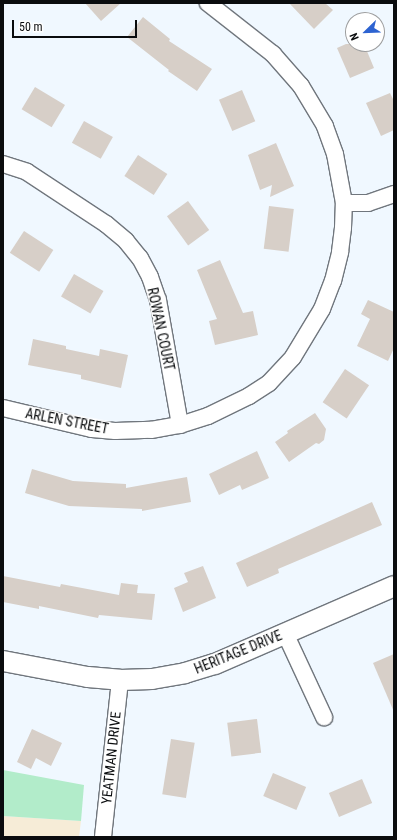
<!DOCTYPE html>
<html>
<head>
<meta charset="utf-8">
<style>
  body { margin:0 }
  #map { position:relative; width:397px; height:840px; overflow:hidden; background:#f0f8ff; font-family:"Roboto Condensed",sans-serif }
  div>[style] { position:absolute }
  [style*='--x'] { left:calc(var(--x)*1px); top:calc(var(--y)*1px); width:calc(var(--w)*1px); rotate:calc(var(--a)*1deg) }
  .education>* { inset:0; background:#f6ecd7 }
  .green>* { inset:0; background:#b2ecca }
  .building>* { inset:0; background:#d7cfc8; transform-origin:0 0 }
  .roads { filter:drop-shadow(1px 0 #70767d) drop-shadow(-1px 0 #70767d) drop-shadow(0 1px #70767d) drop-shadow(0 -1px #70767d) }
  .minor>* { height:16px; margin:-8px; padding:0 8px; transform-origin:8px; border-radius:8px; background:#fff }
  .tertiary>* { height:20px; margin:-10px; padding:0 10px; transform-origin:10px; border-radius:10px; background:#fff }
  span { translate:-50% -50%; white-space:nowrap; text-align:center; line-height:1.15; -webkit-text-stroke:3px #fff; paint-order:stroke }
  .street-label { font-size:14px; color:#0a0c0e }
  .frame { position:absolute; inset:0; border:4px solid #0a0c0e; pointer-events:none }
  .north { position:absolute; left:345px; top:12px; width:40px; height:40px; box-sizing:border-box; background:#fff; border:1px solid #9d9e9f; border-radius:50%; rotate:247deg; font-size:11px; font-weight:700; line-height:16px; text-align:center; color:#0a0c0e }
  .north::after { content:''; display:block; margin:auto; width:14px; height:18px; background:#2d63d1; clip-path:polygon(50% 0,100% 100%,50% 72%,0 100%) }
  .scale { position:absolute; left:12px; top:20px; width:125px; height:18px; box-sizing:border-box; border:2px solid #0a0c0e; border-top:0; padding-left:5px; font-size:12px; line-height:14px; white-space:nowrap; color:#0a0c0e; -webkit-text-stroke:3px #fff; paint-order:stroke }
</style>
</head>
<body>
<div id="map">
  <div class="education">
    <div style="clip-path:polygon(3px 816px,81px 821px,79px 837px,3px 837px)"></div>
  </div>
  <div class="green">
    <div style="clip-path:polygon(3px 770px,84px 785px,81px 821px,3px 816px)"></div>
  </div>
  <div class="building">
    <div style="clip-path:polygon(85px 3px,121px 3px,101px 21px)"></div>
    <div style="clip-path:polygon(289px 3px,325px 3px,333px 10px,314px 29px)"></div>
    <div style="clip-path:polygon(143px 17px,170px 39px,169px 41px,212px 69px,197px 91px,168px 71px,169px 70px,127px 37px)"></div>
    <div style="clip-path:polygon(346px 44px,364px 44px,374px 68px,350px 78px,337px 48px)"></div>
    <div style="left:35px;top:87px;width:35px;height:26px;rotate:31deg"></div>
    <div style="left:242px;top:90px;width:34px;height:25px;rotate:67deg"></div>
    <div style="clip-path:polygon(390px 93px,394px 101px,394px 130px,381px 136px,366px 103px)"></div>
    <div style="left:84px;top:121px;width:33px;height:25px;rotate:29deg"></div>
    <div style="clip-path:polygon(276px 143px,294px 186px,270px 197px,272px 185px,260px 190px,248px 155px)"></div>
    <div style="left:138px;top:155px;width:35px;height:25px;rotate:33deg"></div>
    <div style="left:188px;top:201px;width:36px;height:26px;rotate:54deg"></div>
    <div style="left:269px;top:206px;width:25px;height:43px;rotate:7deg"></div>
    <div style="left:24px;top:231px;width:35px;height:26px;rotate:33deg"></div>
    <div style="clip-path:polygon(220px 260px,243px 313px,253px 311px,258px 335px,215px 345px,209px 321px,217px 319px,197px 270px)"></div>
    <div style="left:74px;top:274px;width:34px;height:26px;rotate:30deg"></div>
    <div style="clip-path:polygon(368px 300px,394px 312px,394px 348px,388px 361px,357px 346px,370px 319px,361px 314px)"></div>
    <div style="clip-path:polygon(33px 339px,66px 346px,66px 349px,99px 356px,100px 349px,128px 355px,121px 388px,81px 379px,81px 375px,28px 365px)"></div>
    <div style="left:345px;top:369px;width:29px;height:40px;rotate:34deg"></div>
    <div style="clip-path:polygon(315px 413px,326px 429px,324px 440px,319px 444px,316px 443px,289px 462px,275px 442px,288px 433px,287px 431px)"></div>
    <div style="clip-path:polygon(257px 451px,269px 478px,242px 490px,240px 485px,219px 495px,209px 474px)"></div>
    <div style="clip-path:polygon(32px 469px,73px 481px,126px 484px,126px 488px,187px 477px,191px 502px,142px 511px,142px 509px,69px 506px,25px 493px)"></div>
    <div style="clip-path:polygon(372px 502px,382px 525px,278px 569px,279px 573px,247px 587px,236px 563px)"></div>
    <div style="clip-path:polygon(203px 566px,216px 598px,183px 612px,174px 588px,188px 582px,184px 573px)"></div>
    <div style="clip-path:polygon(3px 576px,60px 587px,61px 584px,119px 595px,121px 583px,138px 585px,137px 593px,155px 594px,152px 620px,99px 615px,98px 618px,39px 606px,39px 609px,3px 602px)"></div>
    <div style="clip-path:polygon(394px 654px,394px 712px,373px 663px)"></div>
    <div style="left:257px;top:719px;width:34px;height:30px;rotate:83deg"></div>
    <div style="clip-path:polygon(32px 729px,62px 743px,51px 766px,36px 758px,31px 769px,17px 762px)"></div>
    <div style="left:171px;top:739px;width:24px;height:56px;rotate:9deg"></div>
    <div style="left:273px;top:773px;width:36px;height:25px;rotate:23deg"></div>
    <div style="left:362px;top:779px;width:26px;height:36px;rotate:67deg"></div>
  </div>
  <div class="roads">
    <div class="minor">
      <div style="--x:3;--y:164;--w:25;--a:18"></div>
      <div style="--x:27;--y:172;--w:95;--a:33.4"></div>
      <div style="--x:106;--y:224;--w:26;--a:40"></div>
      <div style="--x:126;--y:241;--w:22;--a:51"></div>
      <div style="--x:140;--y:258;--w:21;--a:62"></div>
      <div style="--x:150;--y:277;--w:24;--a:71"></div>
      <div style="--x:158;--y:300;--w:127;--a:80"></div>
      <div style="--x:344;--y:203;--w:24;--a:0"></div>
      <div style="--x:368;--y:203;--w:28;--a:-19"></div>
      <div style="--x:3;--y:408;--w:91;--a:13.3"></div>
      <div style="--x:92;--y:429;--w:23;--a:5"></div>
      <div style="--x:115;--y:431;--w:36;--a:-2"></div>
      <div style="--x:151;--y:430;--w:29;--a:-10"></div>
      <div style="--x:180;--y:425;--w:29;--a:-18"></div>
      <div style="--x:208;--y:416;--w:46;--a:-26"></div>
      <div style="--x:249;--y:396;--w:24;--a:-33"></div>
      <div style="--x:269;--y:383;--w:35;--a:-47"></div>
      <div style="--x:293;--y:357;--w:56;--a:-58.9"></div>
      <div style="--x:322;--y:309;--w:30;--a:-69"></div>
      <div style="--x:333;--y:281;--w:30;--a:-76"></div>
      <div style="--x:340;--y:252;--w:24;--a:-83"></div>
      <div style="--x:343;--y:228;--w:25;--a:-88"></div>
      <div style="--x:344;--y:203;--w:50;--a:-100.4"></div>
      <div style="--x:335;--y:154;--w:30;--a:-110"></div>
      <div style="--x:325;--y:126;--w:47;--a:-121"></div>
      <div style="--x:301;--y:86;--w:43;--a:-131.2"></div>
      <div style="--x:273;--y:54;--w:83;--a:-141.9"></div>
      <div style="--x:285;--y:633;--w:93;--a:65.1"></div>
      <div style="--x:103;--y:837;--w:158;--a:-83.8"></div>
    </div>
    <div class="tertiary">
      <div style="--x:3;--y:661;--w:86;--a:10.7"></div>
      <div style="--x:88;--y:677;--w:32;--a:5"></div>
      <div style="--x:120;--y:680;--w:32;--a:-2"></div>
      <div style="--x:152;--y:679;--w:34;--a:-10"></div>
      <div style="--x:185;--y:673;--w:31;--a:-17"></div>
      <div style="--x:215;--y:664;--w:195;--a:-23.5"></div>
    </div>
  </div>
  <div class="street-label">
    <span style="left:161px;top:329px;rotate:78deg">ROWAN COURT</span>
    <span style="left:67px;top:421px;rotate:11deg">ARLEN STREET</span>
    <span style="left:238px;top:652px;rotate:-22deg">HERITAGE DRIVE</span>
    <span style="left:111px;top:758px;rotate:-84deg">YEATMAN DRIVE</span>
  </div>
  <div class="frame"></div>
  <div class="north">N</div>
  <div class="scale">50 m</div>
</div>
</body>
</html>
